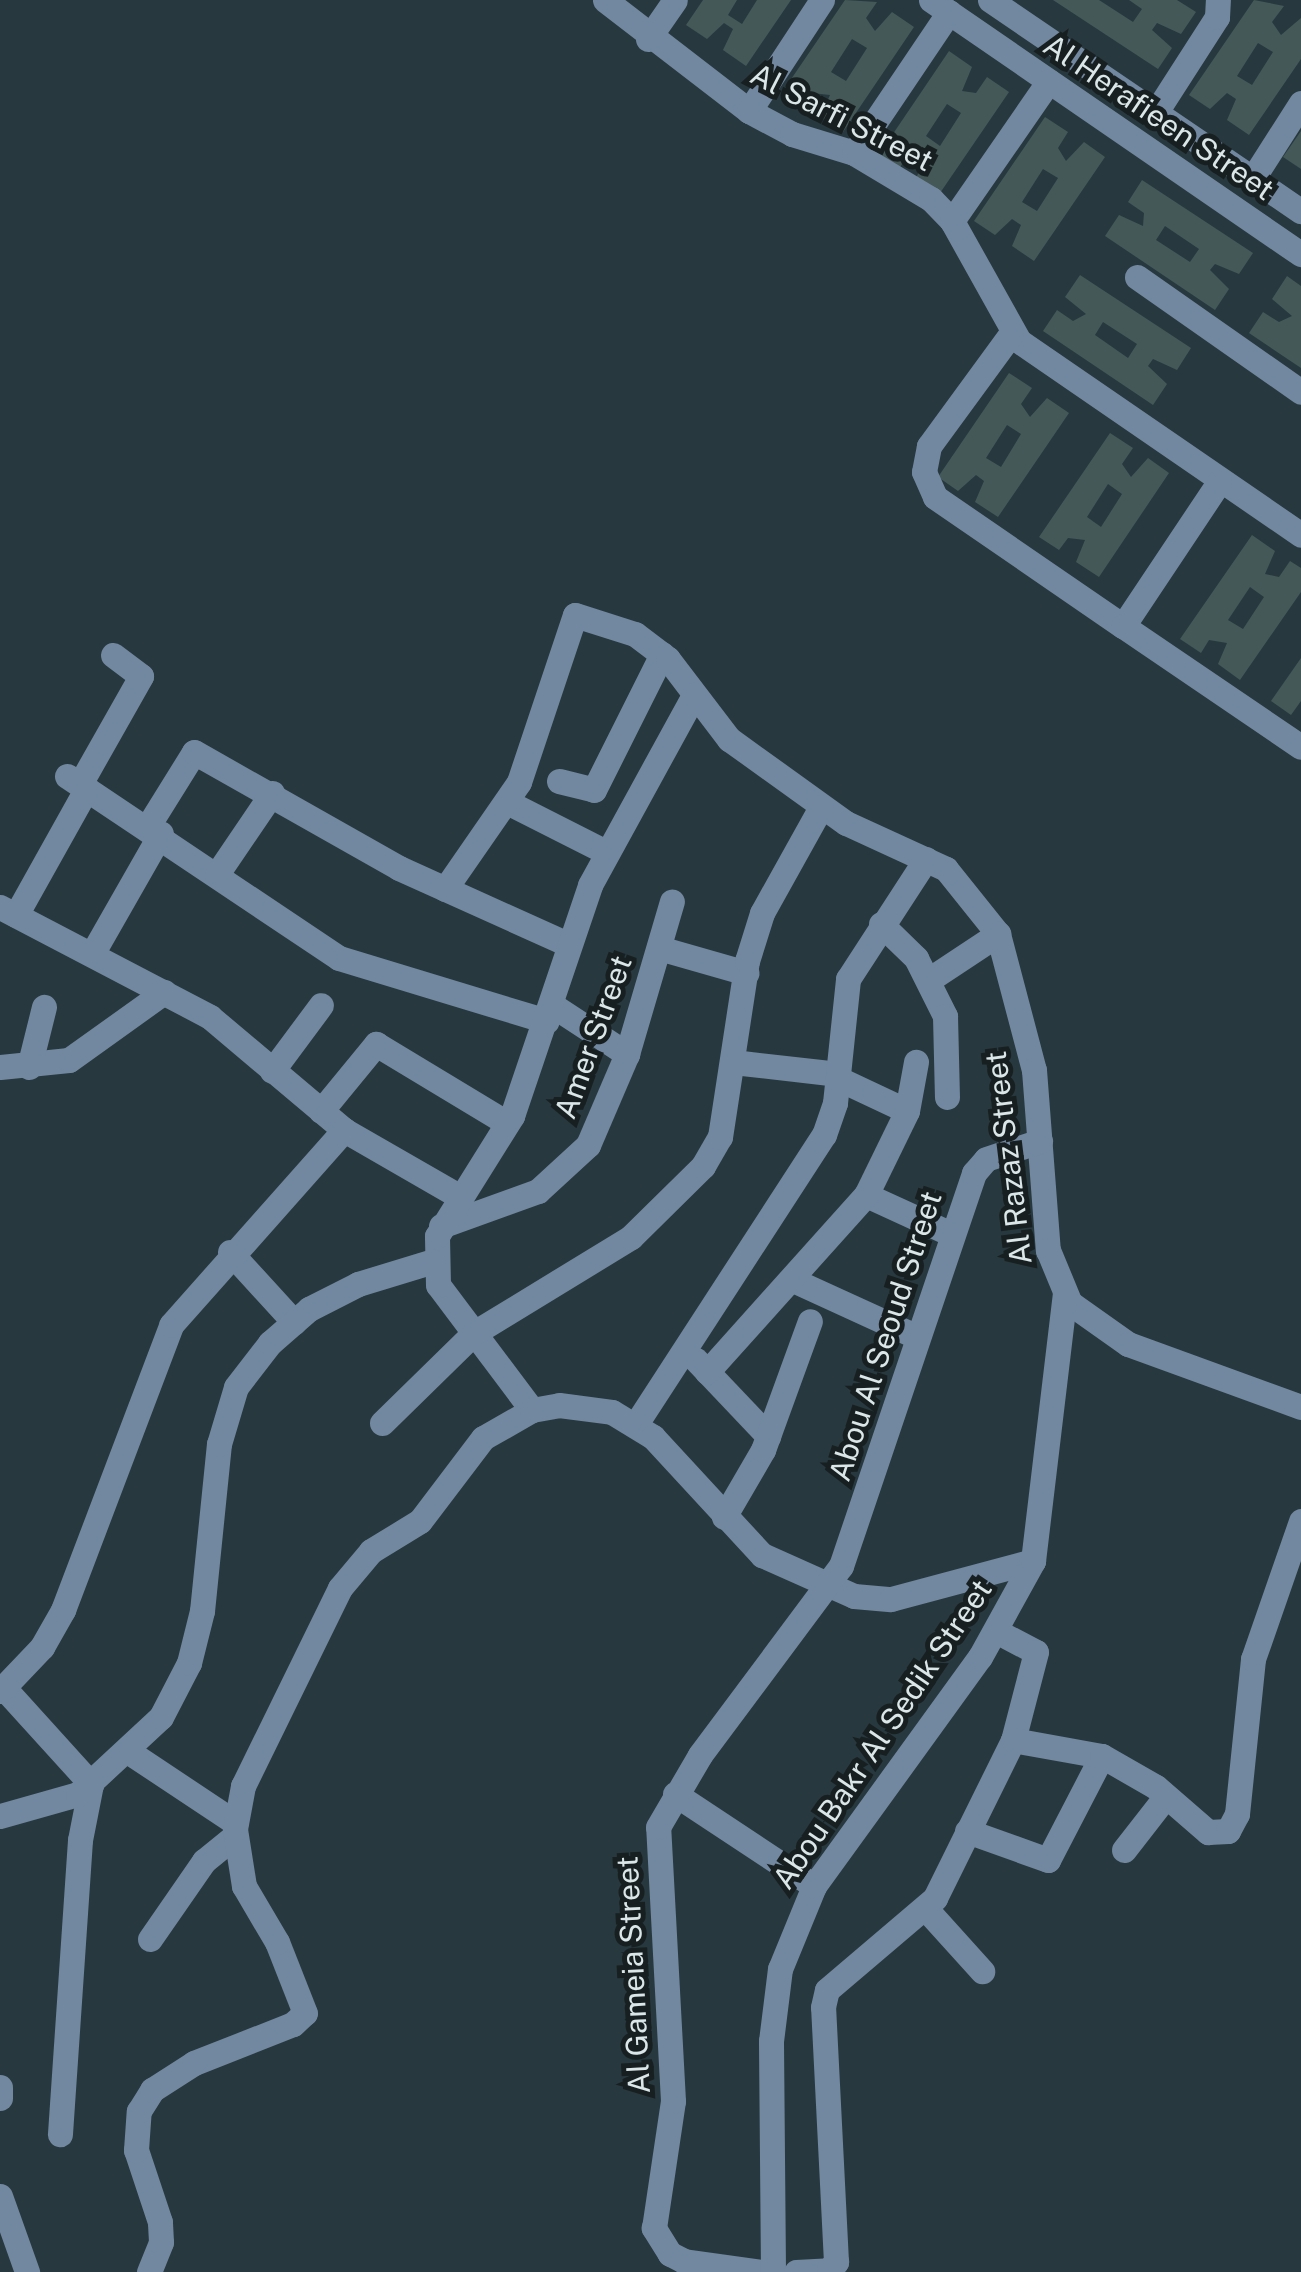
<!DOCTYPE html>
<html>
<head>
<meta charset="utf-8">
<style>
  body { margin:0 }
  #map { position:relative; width:1301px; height:2272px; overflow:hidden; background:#27393f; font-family:"Public Sans",sans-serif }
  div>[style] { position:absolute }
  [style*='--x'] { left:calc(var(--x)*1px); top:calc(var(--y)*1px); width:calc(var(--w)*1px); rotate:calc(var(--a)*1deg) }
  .building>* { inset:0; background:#445857 }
  .minor>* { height:25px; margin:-12.5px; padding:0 12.5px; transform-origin:12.5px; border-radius:12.5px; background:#7288a0 }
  span { translate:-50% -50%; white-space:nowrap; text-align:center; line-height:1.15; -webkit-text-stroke:10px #171f21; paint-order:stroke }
  .street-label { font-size:30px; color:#dbe6e9 }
</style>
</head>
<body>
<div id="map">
  <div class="building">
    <div style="clip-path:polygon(703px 0,737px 0,728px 15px,742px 24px,757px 0,791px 0,746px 66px,723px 50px,733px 29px,724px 23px,707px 39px,686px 25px)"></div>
    <div style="clip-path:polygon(evenodd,845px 0,877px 2px,866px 18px,875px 31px,892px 12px,914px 27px,843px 132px,820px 117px,830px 95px,812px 93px,804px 105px,783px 91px,845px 0,852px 39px,867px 48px,846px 81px,831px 72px,852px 39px)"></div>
    <div style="clip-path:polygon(1053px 0,1099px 0,1133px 22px,1142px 9px,1129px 0,1177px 0,1196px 12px,1181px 34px,1157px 23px,1152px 30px,1172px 48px,1158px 69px)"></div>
    <div style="clip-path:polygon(evenodd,1254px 0,1284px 6px,1272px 22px,1281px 35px,1301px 18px,1301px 59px,1249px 135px,1227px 120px,1236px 99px,1227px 93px,1210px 109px,1189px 95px,1254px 0,1258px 43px,1273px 52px,1252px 85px,1237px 76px,1258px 43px)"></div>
    <div style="clip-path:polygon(evenodd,949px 51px,972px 67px,962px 91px,976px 93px,987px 77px,1009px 92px,938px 196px,915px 181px,924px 159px,907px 157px,898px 170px,878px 156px,949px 51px,947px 104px,961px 113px,940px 146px,926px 136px,947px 104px)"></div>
    <div style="clip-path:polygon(evenodd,1045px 117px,1068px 132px,1058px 148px,1066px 161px,1084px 142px,1105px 157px,1034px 261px,1012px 246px,1021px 225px,1012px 219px,995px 235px,974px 221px,1045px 117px,1043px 169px,1058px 178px,1037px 211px,1022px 202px,1043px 169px)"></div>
    <div style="clip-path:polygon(1301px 131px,1301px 169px,1283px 157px)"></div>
    <div style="clip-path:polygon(evenodd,1142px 180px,1253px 253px,1239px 274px,1215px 264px,1210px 270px,1229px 289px,1215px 310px,1105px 236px,1119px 215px,1143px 226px,1144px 213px,1128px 202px,1142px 180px,1165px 226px,1199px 249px,1190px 262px,1156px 240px,1165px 226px)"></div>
    <div style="clip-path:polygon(evenodd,1080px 275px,1191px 348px,1177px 370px,1153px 359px,1148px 366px,1167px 384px,1153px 405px,1043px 331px,1057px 310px,1073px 321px,1086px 314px,1065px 297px,1080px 275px,1103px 322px,1137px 344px,1128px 358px,1095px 335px,1103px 322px)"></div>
    <div style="clip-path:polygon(1287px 276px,1301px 286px,1301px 368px,1249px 333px,1263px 312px,1279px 322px,1292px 316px,1272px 299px)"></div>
    <div style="clip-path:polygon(evenodd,1009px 373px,1032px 388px,1021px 404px,1030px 417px,1047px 398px,1069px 413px,998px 517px,975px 502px,984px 481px,976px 475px,958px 491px,938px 477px,1009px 373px,1007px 425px,1021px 434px,1001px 467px,986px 458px,1007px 425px)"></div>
    <div style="clip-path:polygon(evenodd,1110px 433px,1133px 448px,1122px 464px,1131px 477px,1148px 458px,1169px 473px,1099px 577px,1076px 562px,1085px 540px,1068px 538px,1059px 550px,1039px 537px,1110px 433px,1108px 484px,1122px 494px,1101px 527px,1087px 517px,1108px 484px)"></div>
    <div style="clip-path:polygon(evenodd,1252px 535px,1275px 551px,1265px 574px,1279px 577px,1290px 561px,1301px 568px,1301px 592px,1240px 680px,1218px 664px,1227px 643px,1209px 640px,1201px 653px,1180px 639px,1252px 535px,1250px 587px,1264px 597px,1243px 629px,1228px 620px,1250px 587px)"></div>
    <div style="clip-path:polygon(1301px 658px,1301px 701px,1291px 715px,1271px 701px)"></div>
  </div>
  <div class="minor">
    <div style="--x:605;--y:0;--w:182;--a:37.6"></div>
    <div style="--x:749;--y:111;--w:49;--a:28.1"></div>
    <div style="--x:792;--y:134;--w:65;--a:17"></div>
    <div style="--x:854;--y:153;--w:90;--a:30.9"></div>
    <div style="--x:931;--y:199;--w:30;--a:46"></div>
    <div style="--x:952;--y:221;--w:137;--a:60.8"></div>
    <div style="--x:1019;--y:341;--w:342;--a:34.5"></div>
    <div style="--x:931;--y:0;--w:449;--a:34.5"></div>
    <div style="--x:990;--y:0;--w:376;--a:34.2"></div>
    <div style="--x:648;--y:39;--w:47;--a:-55.3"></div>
    <div style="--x:749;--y:111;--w:133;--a:-56.7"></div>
    <div style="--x:1156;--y:112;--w:113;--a:-57.3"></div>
    <div style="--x:1217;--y:17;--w:17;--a:-87"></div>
    <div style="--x:854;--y:153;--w:170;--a:-56"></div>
    <div style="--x:1253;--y:178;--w:89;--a:-57.4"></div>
    <div style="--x:952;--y:221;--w:170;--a:-55.3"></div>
    <div style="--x:1137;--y:277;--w:200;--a:35"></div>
    <div style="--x:1011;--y:334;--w:139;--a:126.2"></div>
    <div style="--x:929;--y:446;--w:26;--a:101"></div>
    <div style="--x:924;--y:472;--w:27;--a:66"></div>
    <div style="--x:935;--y:497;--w:228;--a:34.5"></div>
    <div style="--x:1123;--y:626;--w:173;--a:-56.3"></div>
    <div style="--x:1123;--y:626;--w:215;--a:34.2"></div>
    <div style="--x:67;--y:776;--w:327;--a:33.8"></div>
    <div style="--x:339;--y:958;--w:217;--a:16.9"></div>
    <div style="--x:559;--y:781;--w:36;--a:14"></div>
    <div style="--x:594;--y:790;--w:152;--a:-63.4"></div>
    <div style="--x:80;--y:784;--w:124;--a:-60.5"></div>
    <div style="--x:141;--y:676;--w:35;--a:-143"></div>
    <div style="--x:507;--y:802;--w:111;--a:26.8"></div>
    <div style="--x:148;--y:826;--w:87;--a:-58.1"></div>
    <div style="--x:194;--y:752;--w:236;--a:29.5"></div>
    <div style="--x:399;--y:868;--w:184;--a:24.3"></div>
    <div style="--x:217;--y:874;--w:98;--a:-55.8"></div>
    <div style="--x:445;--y:889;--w:130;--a:-55.3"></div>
    <div style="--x:519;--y:782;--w:176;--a:-71.5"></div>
    <div style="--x:575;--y:615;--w:63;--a:17.6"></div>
    <div style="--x:635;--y:634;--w:41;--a:37.1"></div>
    <div style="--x:668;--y:659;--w:101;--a:52.7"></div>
    <div style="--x:729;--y:739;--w:144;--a:35.7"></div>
    <div style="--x:846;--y:823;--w:110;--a:24.7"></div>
    <div style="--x:946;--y:869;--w:83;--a:51.3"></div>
    <div style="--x:998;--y:934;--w:141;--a:75.2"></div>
    <div style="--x:1034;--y:1070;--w:181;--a:85.6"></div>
    <div style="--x:1048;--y:1250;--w:57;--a:67.5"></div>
    <div style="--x:1070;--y:1303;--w:71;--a:35.3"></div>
    <div style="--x:1128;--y:1344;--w:184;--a:20"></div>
    <div style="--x:0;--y:907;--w:237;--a:27.6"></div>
    <div style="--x:210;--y:1017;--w:175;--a:40.1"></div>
    <div style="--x:344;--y:1130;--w:133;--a:29.9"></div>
    <div style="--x:16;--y:915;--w:145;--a:-60.8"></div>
    <div style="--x:881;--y:924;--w:49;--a:44.2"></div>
    <div style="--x:916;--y:958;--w:65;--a:63.4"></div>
    <div style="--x:945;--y:1016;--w:81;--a:88.6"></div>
    <div style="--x:659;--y:948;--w:91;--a:16"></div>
    <div style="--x:92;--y:954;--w:139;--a:-60.3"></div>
    <div style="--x:930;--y:979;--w:82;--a:-33.5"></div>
    <div style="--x:552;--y:1005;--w:90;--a:33.2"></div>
    <div style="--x:733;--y:1062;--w:106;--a:6.5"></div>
    <div style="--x:0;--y:1067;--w:69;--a:-5.8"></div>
    <div style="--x:69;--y:1060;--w:117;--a:-35.6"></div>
    <div style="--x:29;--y:1067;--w:62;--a:-76"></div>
    <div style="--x:272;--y:1071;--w:82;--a:-53.4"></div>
    <div style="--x:837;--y:1078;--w:77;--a:25.2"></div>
    <div style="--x:321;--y:1111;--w:87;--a:-50.6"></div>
    <div style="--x:376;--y:1044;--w:153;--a:31.1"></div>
    <div style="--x:866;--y:1195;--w:94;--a:24.6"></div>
    <div style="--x:441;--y:1226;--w:103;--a:-19.8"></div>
    <div style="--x:538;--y:1191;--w:68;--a:-42.6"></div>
    <div style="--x:588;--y:1145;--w:99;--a:-66.8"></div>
    <div style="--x:627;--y:1054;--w:159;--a:-73.6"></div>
    <div style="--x:230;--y:1252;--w:95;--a:47.6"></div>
    <div style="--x:795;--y:1281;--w:132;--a:24.6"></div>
    <div style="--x:696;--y:1360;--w:105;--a:46.5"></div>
    <div style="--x:707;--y:1372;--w:238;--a:-48.1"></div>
    <div style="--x:866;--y:1195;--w:93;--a:-64"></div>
    <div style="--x:907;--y:1111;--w:50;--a:-79.6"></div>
    <div style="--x:532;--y:1410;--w:156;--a:-126.9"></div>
    <div style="--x:438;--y:1285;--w:49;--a:-91.2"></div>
    <div style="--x:437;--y:1236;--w:142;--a:-58"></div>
    <div style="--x:512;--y:1116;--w:244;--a:-71.3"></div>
    <div style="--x:590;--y:885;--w:217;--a:-61.3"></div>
    <div style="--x:382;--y:1423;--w:129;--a:-44.4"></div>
    <div style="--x:474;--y:1333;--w:184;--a:-31.4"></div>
    <div style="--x:631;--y:1237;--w:101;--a:-44.6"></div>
    <div style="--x:703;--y:1166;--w:34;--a:-60"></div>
    <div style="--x:720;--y:1137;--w:178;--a:-81.3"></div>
    <div style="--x:747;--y:961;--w:50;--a:-72.6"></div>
    <div style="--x:762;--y:913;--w:121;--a:-60.9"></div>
    <div style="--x:636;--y:1424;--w:345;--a:-57"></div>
    <div style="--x:824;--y:1135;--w:34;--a:-71"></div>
    <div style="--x:835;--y:1103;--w:125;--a:-84"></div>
    <div style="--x:848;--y:979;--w:143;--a:-57"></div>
    <div style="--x:724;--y:1517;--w:78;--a:-59.8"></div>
    <div style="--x:763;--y:1450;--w:137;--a:-70"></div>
    <div style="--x:996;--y:1631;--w:45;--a:27.7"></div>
    <div style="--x:1036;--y:1652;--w:91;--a:104.6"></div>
    <div style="--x:4;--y:1688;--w:130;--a:47.8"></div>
    <div style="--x:91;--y:1784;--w:57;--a:101.1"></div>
    <div style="--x:80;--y:1840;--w:295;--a:93.9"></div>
    <div style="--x:0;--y:1691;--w:61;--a:-46.3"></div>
    <div style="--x:42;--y:1647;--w:43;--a:-60.4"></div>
    <div style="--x:63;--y:1610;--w:305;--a:-69.2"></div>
    <div style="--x:171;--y:1325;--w:261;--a:-48.4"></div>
    <div style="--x:129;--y:1752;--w:128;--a:33.6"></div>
    <div style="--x:675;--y:1794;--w:167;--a:33.5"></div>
    <div style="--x:0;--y:1816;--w:81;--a:-15.8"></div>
    <div style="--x:78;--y:1794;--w:113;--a:-42.9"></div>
    <div style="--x:161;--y:1717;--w:61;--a:-62.6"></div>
    <div style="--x:189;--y:1663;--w:54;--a:-76"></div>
    <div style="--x:202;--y:1611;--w:168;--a:-84.2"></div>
    <div style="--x:219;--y:1444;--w:59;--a:-73.4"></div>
    <div style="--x:236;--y:1387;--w:56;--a:-52.3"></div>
    <div style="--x:270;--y:1343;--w:52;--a:-41.1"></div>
    <div style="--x:309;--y:1309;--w:55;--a:-27"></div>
    <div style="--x:358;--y:1284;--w:78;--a:-17"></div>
    <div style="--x:967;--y:1831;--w:86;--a:19.7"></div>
    <div style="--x:1048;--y:1860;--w:117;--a:-62.6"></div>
    <div style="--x:1124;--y:1850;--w:68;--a:-52.1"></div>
    <div style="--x:926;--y:1909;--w:84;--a:47.9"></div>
    <div style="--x:150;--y:1939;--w:95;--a:-55.3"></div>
    <div style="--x:204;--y:1861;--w:40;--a:-39"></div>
    <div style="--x:0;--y:2087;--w:11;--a:90"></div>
    <div style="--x:0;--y:2196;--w:81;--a:70.4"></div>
    <div style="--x:149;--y:2272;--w:32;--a:-68"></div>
    <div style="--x:161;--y:2242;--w:20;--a:-93"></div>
    <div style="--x:160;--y:2222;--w:76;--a:-108.4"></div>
    <div style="--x:136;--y:2150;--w:39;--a:-86"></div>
    <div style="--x:139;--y:2111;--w:25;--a:-58"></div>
    <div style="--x:152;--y:2090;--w:50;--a:-32.7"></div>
    <div style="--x:194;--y:2063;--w:106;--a:-21.5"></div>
    <div style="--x:293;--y:2024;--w:16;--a:-43"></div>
    <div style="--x:305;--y:2013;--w:76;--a:-111.5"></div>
    <div style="--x:277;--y:1942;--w:65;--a:-120.5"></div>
    <div style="--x:244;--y:1886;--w:58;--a:-99"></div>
    <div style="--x:235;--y:1829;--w:44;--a:-79.5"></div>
    <div style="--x:243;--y:1786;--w:220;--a:-63.9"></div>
    <div style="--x:340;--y:1588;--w:48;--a:-50"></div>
    <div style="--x:371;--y:1551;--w:57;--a:-31.5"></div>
    <div style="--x:420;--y:1521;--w:104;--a:-52.8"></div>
    <div style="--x:483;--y:1438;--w:56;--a:-29.7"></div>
    <div style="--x:532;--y:1410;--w:27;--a:-10"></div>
    <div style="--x:559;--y:1405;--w:53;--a:7.5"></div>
    <div style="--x:612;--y:1412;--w:48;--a:31.4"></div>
    <div style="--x:653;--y:1437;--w:161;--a:47.3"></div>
    <div style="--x:762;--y:1555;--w:101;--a:24"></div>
    <div style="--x:854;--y:1596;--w:37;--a:5"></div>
    <div style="--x:891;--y:1599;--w:147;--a:-15"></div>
    <div style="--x:761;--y:2272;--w:78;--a:-171.9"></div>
    <div style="--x:684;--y:2261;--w:16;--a:-153"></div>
    <div style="--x:670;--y:2254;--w:31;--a:-122"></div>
    <div style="--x:654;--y:2228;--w:128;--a:-81.5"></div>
    <div style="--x:673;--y:2101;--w:274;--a:-93.1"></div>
    <div style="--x:658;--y:1827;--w:83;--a:-59.7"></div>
    <div style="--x:700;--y:1755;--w:236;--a:-53.3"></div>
    <div style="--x:841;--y:1566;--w:415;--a:-71.3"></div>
    <div style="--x:974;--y:1173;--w:18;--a:-49"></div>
    <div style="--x:986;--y:1159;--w:57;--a:-18.4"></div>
    <div style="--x:773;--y:2272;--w:231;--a:-90.5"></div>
    <div style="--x:771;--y:2041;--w:73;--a:-82.9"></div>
    <div style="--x:780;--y:1969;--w:90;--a:-67.7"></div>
    <div style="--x:814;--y:1886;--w:283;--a:-54.1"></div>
    <div style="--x:980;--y:1657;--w:110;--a:-61.1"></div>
    <div style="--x:1033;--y:1561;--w:269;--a:-83.2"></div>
    <div style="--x:796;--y:2272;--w:33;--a:-3"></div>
    <div style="--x:829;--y:2270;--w:11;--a:-49"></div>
    <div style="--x:836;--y:2262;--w:255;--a:-92.9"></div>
    <div style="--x:823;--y:2007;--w:17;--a:-77"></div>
    <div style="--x:827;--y:1990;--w:142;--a:-40.4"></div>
    <div style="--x:935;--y:1898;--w:176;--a:-63.7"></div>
    <div style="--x:1013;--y:1740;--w:90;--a:10.2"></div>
    <div style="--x:1102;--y:1756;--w:62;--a:29.9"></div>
    <div style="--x:1156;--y:1787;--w:69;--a:40.9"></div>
    <div style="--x:1208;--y:1832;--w:20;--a:-3"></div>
    <div style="--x:1228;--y:1831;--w:19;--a:-62"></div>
    <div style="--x:1237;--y:1814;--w:156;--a:-84.1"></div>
    <div style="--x:1253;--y:1659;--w:146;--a:-70.8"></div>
  </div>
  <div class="street-label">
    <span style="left:842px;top:117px;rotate:27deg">Al Sarfi Street</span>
    <span style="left:1159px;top:117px;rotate:34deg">Al Herafieen Street</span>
    <span style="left:593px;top:1037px;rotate:-70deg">Amer Street</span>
    <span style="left:1008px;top:1158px;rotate:-97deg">Al Razaz Street</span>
    <span style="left:885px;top:1336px;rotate:-72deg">Abou Al Seoud Street</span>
    <span style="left:882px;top:1734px;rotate:-56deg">Abou Bakr Al Sedik Street</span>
    <span style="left:633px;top:1975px;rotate:-93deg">Al Gameia Street</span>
  </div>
</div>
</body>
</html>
